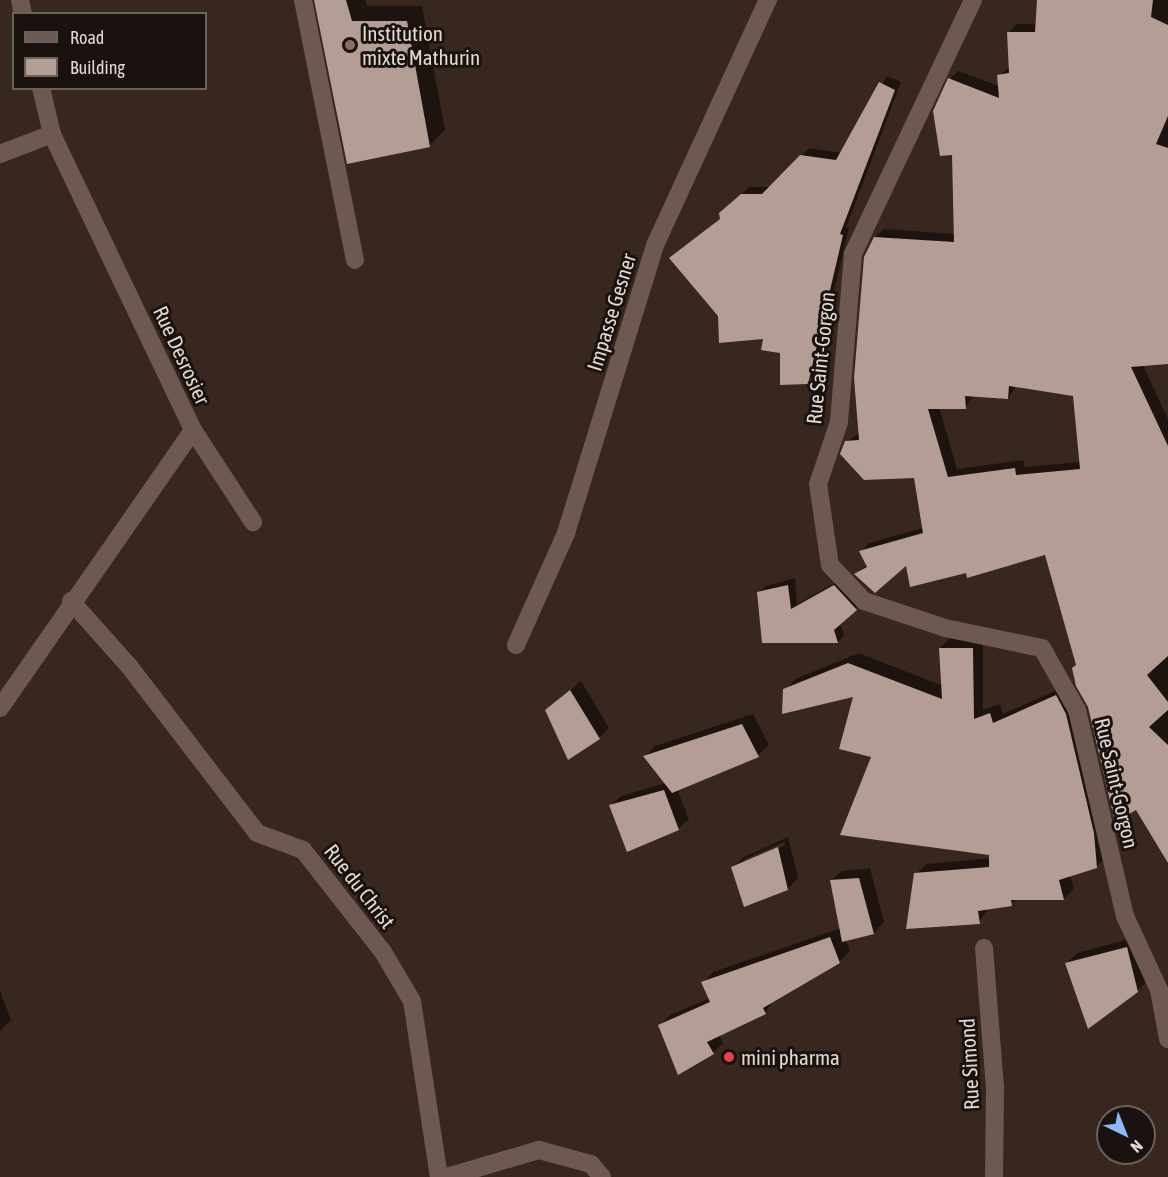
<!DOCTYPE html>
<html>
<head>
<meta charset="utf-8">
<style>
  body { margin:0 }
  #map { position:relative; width:1168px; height:1177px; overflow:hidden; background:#38271f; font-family:"Asap Condensed",sans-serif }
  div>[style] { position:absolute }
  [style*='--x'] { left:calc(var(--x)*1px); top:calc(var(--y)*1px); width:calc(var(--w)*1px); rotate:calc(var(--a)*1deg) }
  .shadow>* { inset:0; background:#0007 }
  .building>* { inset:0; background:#b39d94 }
  .minor>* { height:18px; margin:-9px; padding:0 9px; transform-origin:9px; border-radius:9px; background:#6d5951 }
  .dots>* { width:16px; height:16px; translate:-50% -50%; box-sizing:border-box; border:3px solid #19120e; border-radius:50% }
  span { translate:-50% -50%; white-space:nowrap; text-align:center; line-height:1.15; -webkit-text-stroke:6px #19120e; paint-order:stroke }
  .poi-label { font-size:21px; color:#e2d7d2 }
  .left { translate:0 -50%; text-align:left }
  .street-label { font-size:21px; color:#e2d7d2 }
  .legend { position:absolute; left:12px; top:12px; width:195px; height:78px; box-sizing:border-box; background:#19120e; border:2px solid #69615c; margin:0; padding:8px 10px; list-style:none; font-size:18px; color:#e2d7d2 }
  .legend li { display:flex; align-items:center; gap:12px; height:30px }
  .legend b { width:30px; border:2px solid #69615c }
  .north { position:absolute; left:1096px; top:1105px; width:60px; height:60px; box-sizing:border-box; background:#19120e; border:2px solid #69615c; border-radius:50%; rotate:137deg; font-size:16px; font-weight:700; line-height:24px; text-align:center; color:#e2d7d2 }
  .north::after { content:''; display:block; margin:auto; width:21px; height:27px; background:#8cb9fc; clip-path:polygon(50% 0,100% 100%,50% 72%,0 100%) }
</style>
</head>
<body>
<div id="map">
  <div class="shadow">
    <div style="clip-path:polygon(316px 0,365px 0,367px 6px,422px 6px,445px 130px,429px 146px)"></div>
    <div style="clip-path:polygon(evenodd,1038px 0,1168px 0,1168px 363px,1143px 365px,1168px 419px,1168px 854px,1078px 665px,1047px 553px,967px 571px,907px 563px,875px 591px,856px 574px,868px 564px,861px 551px,869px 543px,923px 528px,915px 477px,846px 442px,859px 433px,875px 237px,884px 229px,955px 234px,950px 79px,958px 71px,999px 86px,999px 76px,1010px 67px,1008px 33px,1017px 24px,1037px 24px,1038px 0,1017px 385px,1074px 395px,1080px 462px,1024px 467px,1024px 460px,957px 469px,939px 407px,966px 407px,974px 395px,1008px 398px,1017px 385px)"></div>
    <div style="clip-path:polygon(887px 76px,901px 82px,846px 228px,849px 228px,814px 375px,807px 382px,765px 338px,720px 316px,671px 258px,721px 218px,728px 206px,749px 187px,770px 187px,809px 148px,841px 153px)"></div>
    <div style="clip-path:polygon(795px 578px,797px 604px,842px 579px,863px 602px,840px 623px,844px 635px,838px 642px,759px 593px,766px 586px)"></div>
    <div style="clip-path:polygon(950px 638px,983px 638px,983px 710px,1000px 704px,1003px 714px,1066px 686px,1106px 857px,1096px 867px,1070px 875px,1074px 889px,1064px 899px,1017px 899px,1011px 904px,989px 908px,979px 922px,916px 874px,926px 864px,991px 858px,991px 853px,873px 756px,855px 695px,785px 690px,795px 679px,859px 653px,943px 686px,940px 648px)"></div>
    <div style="clip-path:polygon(581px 681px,609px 728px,599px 738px,547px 710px)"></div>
    <div style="clip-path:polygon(753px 714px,769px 745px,758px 755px,677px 789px,689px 819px,678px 829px,610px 806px,621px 796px,666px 783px,645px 756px,655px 746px)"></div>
    <div style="clip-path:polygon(evenodd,788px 837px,798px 878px,788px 889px,733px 867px,744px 857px,788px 837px,784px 842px,785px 845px,743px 864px,743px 860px,784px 842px)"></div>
    <div style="clip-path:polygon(870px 868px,884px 922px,874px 933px,845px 939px,850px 951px,839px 962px,774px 999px,765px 1013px,719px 1035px,723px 1043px,713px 1053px,660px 1026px,670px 1015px,710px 998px,703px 983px,713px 972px,841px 928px,831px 881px,842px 871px)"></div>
    <div style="clip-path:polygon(1137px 937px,1148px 980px,1137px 991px,1067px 963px,1077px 953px)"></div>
    <div style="clip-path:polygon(0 991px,11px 1020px,0 1031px)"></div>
  </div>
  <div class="building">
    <div style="clip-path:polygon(314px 0,346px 0,352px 21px,407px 21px,430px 147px,347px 164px)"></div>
    <div style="clip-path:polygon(evenodd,1037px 0,1153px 0,1151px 17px,1168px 25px,1168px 116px,1156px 144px,1168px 148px,1168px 364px,1131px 367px,1168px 446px,1168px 656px,1147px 675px,1168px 702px,1168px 710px,1149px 727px,1168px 745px,1168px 863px,1136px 810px,1115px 822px,1088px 707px,1076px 686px,1072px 668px,1076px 665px,1045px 555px,967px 578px,966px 573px,910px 587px,906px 566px,875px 593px,854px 574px,867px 567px,859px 551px,923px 533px,914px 478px,864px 480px,840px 454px,845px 441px,859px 440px,854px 378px,864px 257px,874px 237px,954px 242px,952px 155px,940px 156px,933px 111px,948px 78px,999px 98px,997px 75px,1009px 73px,1007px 32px,1035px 32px,1037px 0,1009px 386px,1073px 396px,1080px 469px,1016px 475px,1015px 468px,948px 477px,928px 409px,966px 409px,965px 396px,1008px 399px,1009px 386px)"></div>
    <div style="clip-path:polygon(879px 82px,895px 90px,840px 234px,843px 235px,808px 384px,780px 385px,780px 353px,761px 350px,763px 339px,719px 343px,718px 316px,669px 258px,720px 219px,719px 213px,741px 194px,762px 194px,800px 155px,836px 160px)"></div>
    <div style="clip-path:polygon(788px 585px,791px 609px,834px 585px,857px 610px,834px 630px,838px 643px,762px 643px,757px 592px)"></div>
    <div style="clip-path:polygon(939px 648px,973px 648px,974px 719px,990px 713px,993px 723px,1056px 695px,1066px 714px,1094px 833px,1097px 868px,1059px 880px,1064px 900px,1011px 900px,1012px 906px,978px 911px,980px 924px,906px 929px,914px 873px,989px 867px,989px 855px,840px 835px,871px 757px,839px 749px,853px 697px,782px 714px,783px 689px,848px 663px,942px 699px)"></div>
    <div style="clip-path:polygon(570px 690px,600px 739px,568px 760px,545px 710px)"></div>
    <div style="clip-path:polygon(742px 724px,759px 757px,672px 793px,643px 756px)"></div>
    <div style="clip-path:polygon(664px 790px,679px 830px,627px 852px,609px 805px)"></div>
    <div style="clip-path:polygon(778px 847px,788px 890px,744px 907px,731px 867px)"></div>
    <div style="clip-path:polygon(859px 878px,874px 934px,842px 942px,830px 880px)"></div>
    <div style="clip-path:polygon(830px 937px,840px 963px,763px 1008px,766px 1014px,707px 1042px,714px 1054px,678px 1075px,658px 1025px,710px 1002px,701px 982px)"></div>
    <div style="clip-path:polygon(1127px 947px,1138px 992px,1088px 1029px,1065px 963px)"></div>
  </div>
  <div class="minor">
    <div style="--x:20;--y:0;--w:14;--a:78"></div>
    <div style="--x:303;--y:0;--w:265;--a:78.7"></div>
    <div style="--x:973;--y:0;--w:281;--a:115.3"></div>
    <div style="--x:853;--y:254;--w:169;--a:94.8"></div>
    <div style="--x:839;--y:422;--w:65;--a:108.7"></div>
    <div style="--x:818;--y:484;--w:82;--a:81.6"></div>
    <div style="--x:830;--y:565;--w:50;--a:46.6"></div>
    <div style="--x:864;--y:601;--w:85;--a:18.4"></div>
    <div style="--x:945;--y:628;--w:99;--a:11.7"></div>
    <div style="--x:1042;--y:648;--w:71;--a:60.6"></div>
    <div style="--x:1077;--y:710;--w:212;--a:76.9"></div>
    <div style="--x:1125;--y:916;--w:81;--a:65.3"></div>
    <div style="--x:1159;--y:990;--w:50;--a:79.6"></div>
    <div style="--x:0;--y:154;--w:56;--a:-21"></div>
    <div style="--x:193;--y:430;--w:110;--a:56.9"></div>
    <div style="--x:71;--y:601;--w:87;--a:48.3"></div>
    <div style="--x:129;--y:666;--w:210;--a:52.5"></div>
    <div style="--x:257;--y:833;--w:49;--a:20.3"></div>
    <div style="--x:303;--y:850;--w:130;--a:51.9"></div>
    <div style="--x:383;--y:952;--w:57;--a:59.4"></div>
    <div style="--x:412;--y:1001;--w:178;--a:81.3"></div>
    <div style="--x:516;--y:645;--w:123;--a:-65.9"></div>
    <div style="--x:566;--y:533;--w:304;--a:-72.8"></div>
    <div style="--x:656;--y:243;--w:268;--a:-65.3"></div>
    <div style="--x:0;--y:708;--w:338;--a:-55.2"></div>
    <div style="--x:193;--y:430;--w:328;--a:-115.5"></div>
    <div style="--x:52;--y:134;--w:47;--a:-103.4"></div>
    <div style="--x:984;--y:948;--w:139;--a:85.5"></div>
    <div style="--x:995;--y:1087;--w:90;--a:90.6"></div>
    <div style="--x:447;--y:1177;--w:96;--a:-16.4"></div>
    <div style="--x:539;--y:1150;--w:54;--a:15.1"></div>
    <div style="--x:591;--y:1164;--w:17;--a:50"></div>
  </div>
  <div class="dots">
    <div style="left:350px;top:45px;background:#8d6e63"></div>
    <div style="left:729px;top:1057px;background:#e0444e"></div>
  </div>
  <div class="poi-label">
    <span class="left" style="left:362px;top:45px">Institution<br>mixte Mathurin</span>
    <span class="left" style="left:741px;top:1057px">mini pharma</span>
  </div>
  <div class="street-label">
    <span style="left:611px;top:312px;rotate:-73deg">Impasse Gesner</span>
    <span style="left:182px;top:355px;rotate:65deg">Rue Desrosier</span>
    <span style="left:820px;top:358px;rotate:-84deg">Rue Saint-Gorgon</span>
    <span style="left:1117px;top:783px;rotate:77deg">Rue Saint-Gorgon</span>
    <span style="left:360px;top:886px;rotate:52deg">Rue du Christ</span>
    <span style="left:969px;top:1064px;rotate:-93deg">Rue Simond</span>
  </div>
  <ul class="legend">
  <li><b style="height:8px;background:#6d5951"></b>Road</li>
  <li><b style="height:16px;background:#b39d94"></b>Building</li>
  </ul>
  <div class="north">N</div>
</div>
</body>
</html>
